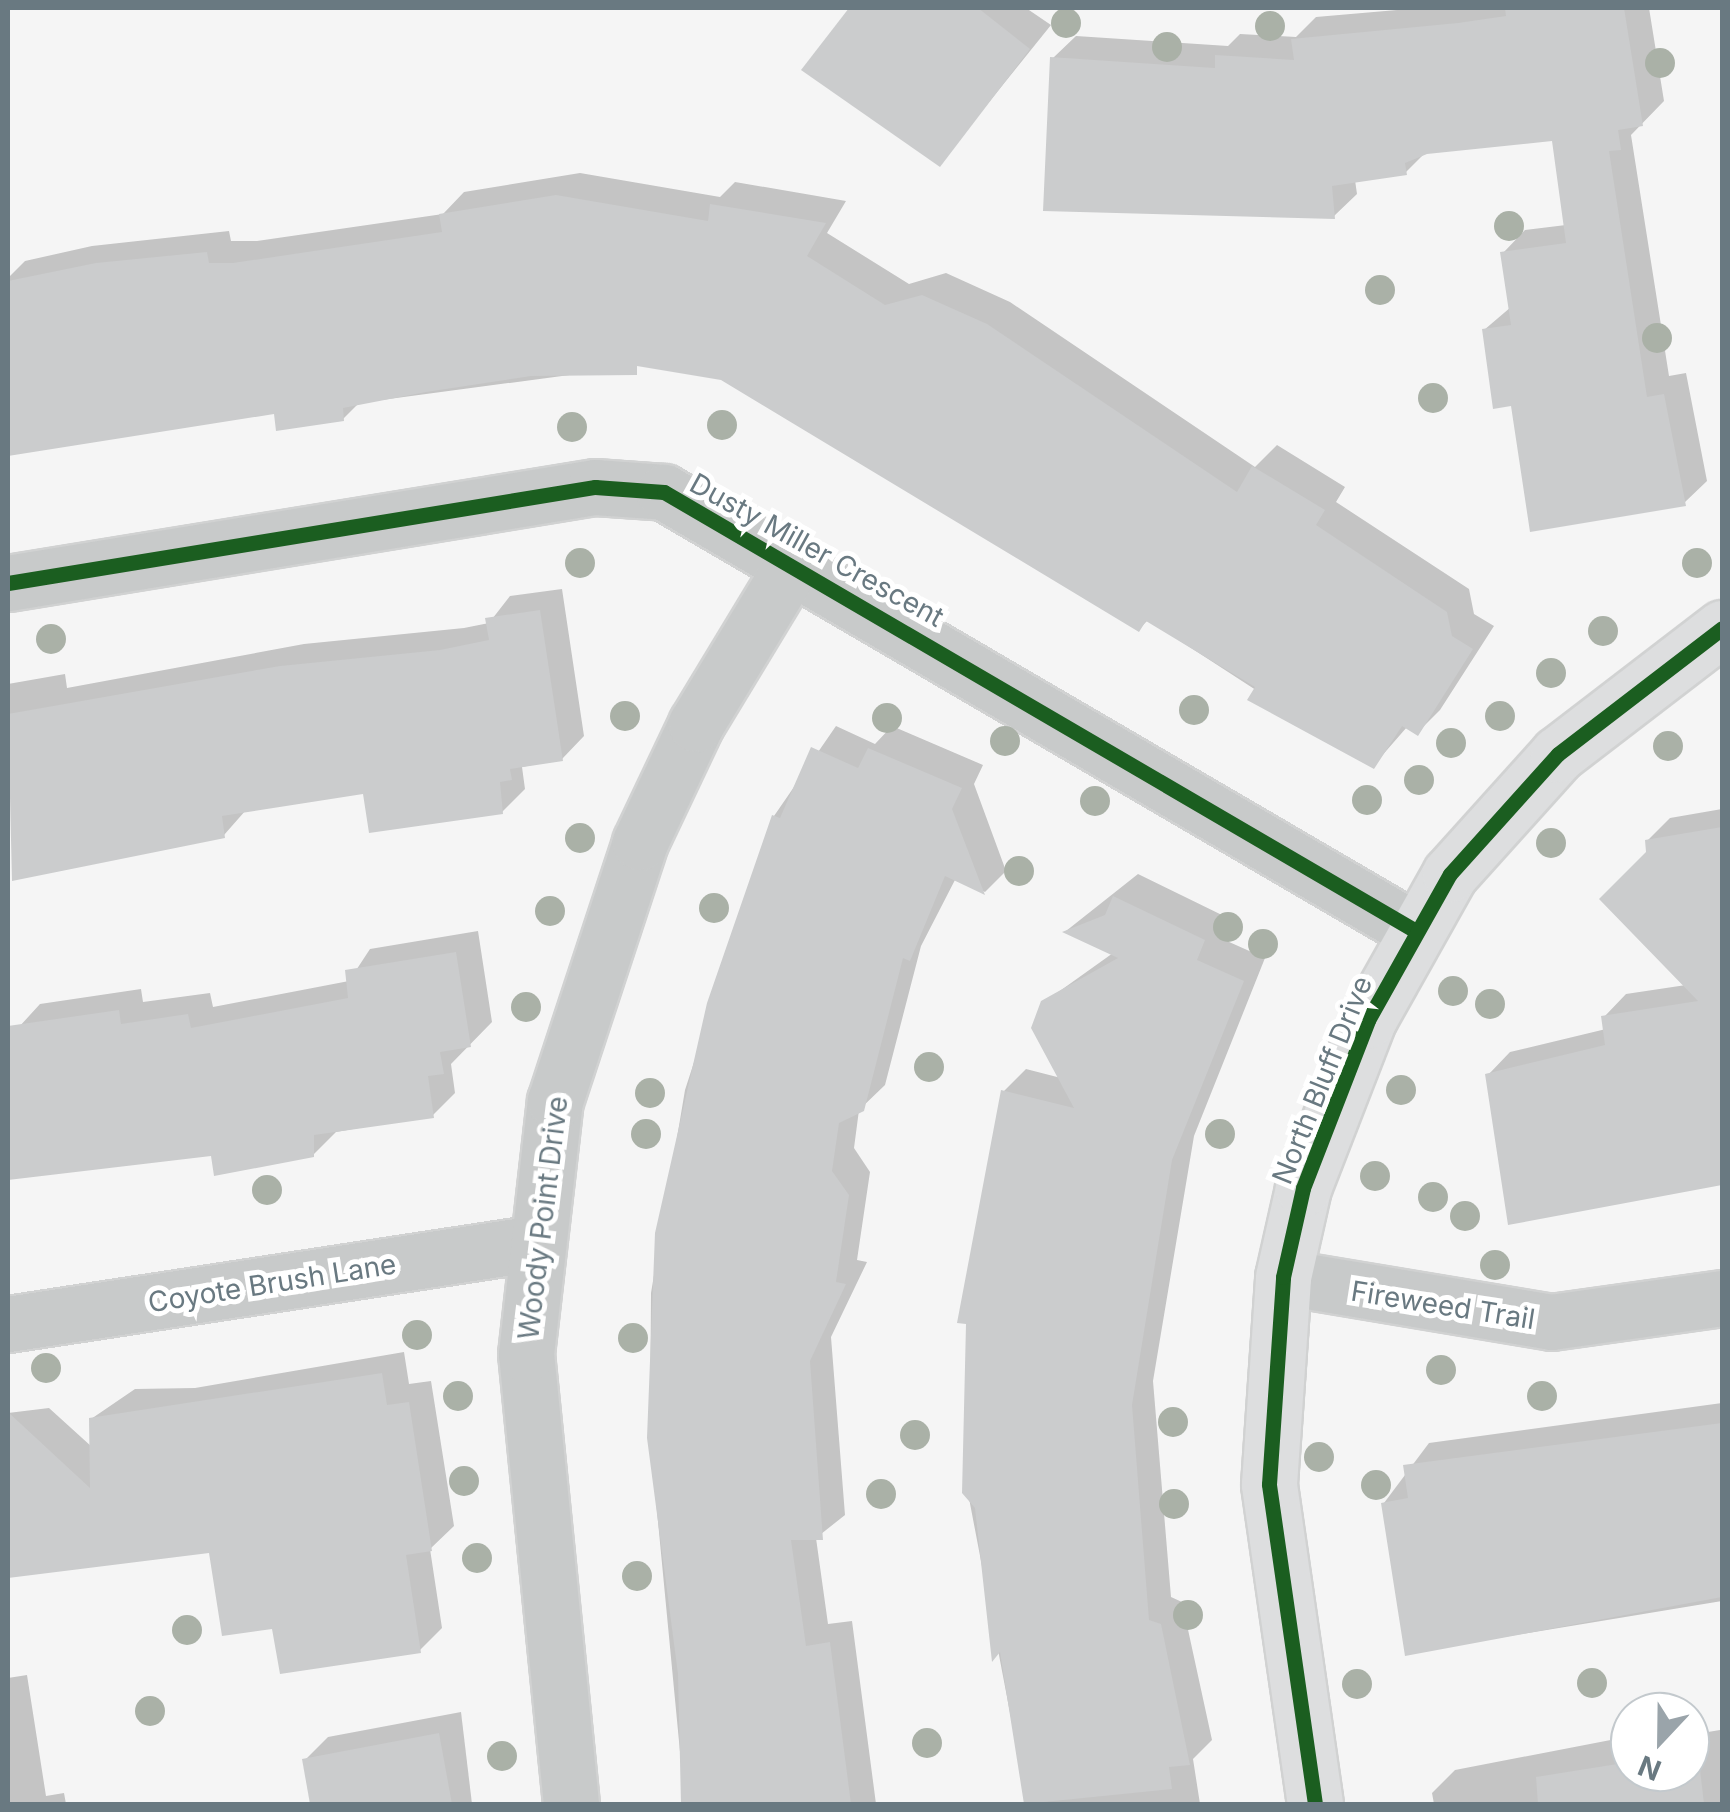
<!DOCTYPE html>
<html>
<head>
<meta charset="utf-8">
<style>
  body { margin:0 }
  #map { position:relative; width:1730px; height:1812px; overflow:hidden; background:#f5f5f5; font-family:Inter,sans-serif }
  div>[style] { position:absolute }
  [style*='--x'] { left:calc(var(--x)*1px); top:calc(var(--y)*1px); width:calc(var(--w)*1px); rotate:calc(var(--a)*1deg) }
  .shadow>* { inset:0; background:#0003 }
  .building>* { inset:0; background:#cbcccd }
  .roads { filter:drop-shadow(2px 0 #d1d2d2) drop-shadow(-2px 0 #d1d2d2) drop-shadow(0 2px #d1d2d2) drop-shadow(0 -2px #d1d2d2) }
  .street>* { height:55px; margin:-27.5px; padding:0 27.5px; transform-origin:27.5px; border-radius:27.5px; background:#c8caca }
  .secondary>* { height:55px; margin:-27.5px; padding:0 27.5px; transform-origin:27.5px; border-radius:27.5px; background:#dddedf }
  .cycleway>* { height:15px; margin:-7.5px; padding:0 7.5px; transform-origin:7.5px; border-radius:7.5px; background:#1b5e20 }
  .trees>* { width:30px; height:30px; margin:-15px; border-radius:50%; background:#aab1a7 }
  span { translate:-50% -50%; white-space:nowrap; text-align:center; line-height:1.15; -webkit-text-stroke:10px #fff; paint-order:stroke }
  .street-label { font-size:28px; color:#697981 }
  .frame { position:absolute; inset:0; border:10px solid #697981; pointer-events:none }
  .north { position:absolute; left:1610px; top:1692px; width:100px; height:100px; box-sizing:border-box; background:#fff; border:2px solid #c3c9cd; border-radius:50%; rotate:202deg; font-size:28px; font-weight:700; line-height:40px; text-align:center; color:#697981 }
  .north::after { content:''; display:block; margin:auto; width:35px; height:45px; background:#9aa4aa; clip-path:polygon(50% 0,100% 100%,50% 72%,0 100%) }
</style>
</head>
<body>
<div id="map">
  <div class="shadow">
    <div style="clip-path:polygon(852px 8px,1026px 8px,1051px 25px,940px 163px,805px 70px)"></div>
    <div style="clip-path:polygon(1420px 8px,1649px 8px,1664px 101px,1631px 135px,1669px 376px,1686px 373px,1707px 481px,1684px 503px,1513px 403px,1484px 330px,1511px 307px,1503px 253px,1525px 230px,1566px 225px,1554px 138px,1427px 151px,1406px 172px,1355px 180px,1357px 194px,1334px 216px,1053px 58px,1076px 36px,1228px 46px,1240px 34px,1296px 37px,1316px 17px)"></div>
    <div style="clip-path:polygon(580px 173px,720px 197px,735px 182px,846px 201px,827px 233px,909px 284px,946px 273px,1010px 302px,1255px 467px,1277px 445px,1345px 487px,1336px 502px,1469px 589px,1474px 614px,1494px 626px,1440px 710px,1417px 733px,1407px 727px,1373px 766px,1148px 620px,1139px 629px,722px 377px,644px 365px,359px 403px,343px 419px,276px 411px,8px 453px,8px 278px,25px 261px,92px 246px,229px 231px,231px 241px,257px 241px,443px 214px,464px 192px)"></div>
    <div style="clip-path:polygon(562px 589px,584px 736px,562px 759px,522px 767px,525px 789px,502px 812px,366px 791px,246px 810px,224px 835px,14px 878px,8px 684px,65px 674px,67px 688px,304px 644px,464px 628px,489px 623px,510px 596px)"></div>
    <div style="clip-path:polygon(836px 726px,875px 744px,892px 726px,983px 765px,974px 784px,1006px 871px,985px 892px,956px 878px,921px 946px,885px 1085px,859px 1110px,854px 1148px,870px 1172px,857px 1260px,867px 1262px,831px 1337px,845px 1515px,816px 1538px,828px 1624px,852px 1621px,876px 1804px,685px 1804px,650px 1438px,651px 1293px,685px 1090px,774px 816px)"></div>
    <div style="clip-path:polygon(1722px 809px,1722px 1181px,1572px 1204px,1488px 1075px,1510px 1052px,1606px 1029px,1604px 1017px,1626px 994px,1686px 985px,1647px 841px,1670px 818px)"></div>
    <div style="clip-path:polygon(1138px 874px,1226px 917px,1218px 937px,1265px 958px,1194px 1136px,1153px 1381px,1171px 1597px,1182px 1602px,1212px 1740px,1193px 1759px,1200px 1804px,1032px 1804px,1039px 1803px,1025px 1791px,968px 1493px,1003px 1092px,1026px 1069px,1061px 1078px,1043px 1003px,1113px 953px,1066px 931px)"></div>
    <div style="clip-path:polygon(478px 931px,492px 1022px,451px 1064px,455px 1093px,433px 1115px,336px 1132px,313px 1155px,213px 1153px,8px 1178px,8px 1039px,40px 1004px,141px 989px,143px 1002px,210px 993px,213px 1007px,349px 981px,370px 949px)"></div>
    <div style="clip-path:polygon(404px 1352px,409px 1384px,431px 1381px,454px 1526px,430px 1549px,442px 1628px,420px 1650px,211px 1550px,8px 1577px,8px 1413px,49px 1408px,92px 1447px,91px 1419px,135px 1389px,195px 1388px)"></div>
    <div style="clip-path:polygon(1722px 1403px,1722px 1601px,1407px 1653px,1384px 1503px,1429px 1443px)"></div>
    <div style="clip-path:polygon(27px 1675px,46px 1796px,64px 1793px,66px 1804px,8px 1804px,8px 1678px)"></div>
    <div style="clip-path:polygon(461px 1712px,472px 1804px,314px 1804px,305px 1760px,328px 1737px)"></div>
    <div style="clip-path:polygon(1720px 1730px,1722px 1804px,1434px 1804px,1432px 1793px,1455px 1770px,1621px 1738px,1630px 1744px,1630px 1772px,1690px 1772px,1690px 1735px)"></div>
  </div>
  <div class="building">
    <div style="clip-path:polygon(849px 8px,978px 8px,1030px 49px,940px 167px,801px 70px)"></div>
    <div style="clip-path:polygon(1505px 8px,1624px 8px,1643px 126px,1618px 130px,1621px 150px,1609px 151px,1647px 397px,1664px 394px,1686px 506px,1530px 532px,1511px 406px,1493px 409px,1482px 329px,1511px 325px,1500px 252px,1566px 243px,1552px 141px,1427px 154px,1405px 163px,1407px 175px,1332px 186px,1335px 219px,1043px 211px,1050px 57px,1215px 68px,1215px 55px,1294px 60px,1291px 39px,1458px 23px,1506px 16px)"></div>
    <div style="clip-path:polygon(556px 195px,708px 221px,710px 204px,826px 223px,807px 256px,885px 305px,922px 295px,987px 324px,1237px 492px,1252px 466px,1325px 510px,1316px 525px,1447px 612px,1452px 636px,1473px 649px,1418px 736px,1402px 726px,1374px 769px,1247px 700px,1255px 687px,1146px 621px,1139px 632px,721px 380px,637px 366px,637px 375px,531px 376px,426px 392px,343px 408px,344px 421px,276px 431px,274px 414px,8px 456px,8px 281px,96px 263px,207px 252px,209px 263px,233px 263px,442px 232px,439px 214px)"></div>
    <div style="clip-path:polygon(540px 610px,563px 761px,510px 769px,512px 780px,500px 782px,503px 814px,369px 833px,363px 794px,222px 816px,225px 838px,12px 881px,8px 714px,280px 666px,440px 650px,489px 640px,485px 618px)"></div>
    <div style="clip-path:polygon(811px 747px,858px 768px,868px 748px,962px 788px,952px 809px,985px 895px,945px 876px,910px 961px,903px 958px,864px 1111px,839px 1123px,832px 1171px,849px 1195px,836px 1282px,846px 1284px,810px 1361px,823px 1540px,791px 1540px,806px 1646px,830px 1642px,851px 1804px,681px 1804px,678px 1674px,647px 1438px,655px 1233px,707px 1003px,772px 815px,780px 818px)"></div>
    <div style="clip-path:polygon(1722px 827px,1722px 1185px,1508px 1225px,1485px 1074px,1605px 1045px,1601px 1016px,1698px 1001px,1599px 899px,1646px 852px,1645px 840px)"></div>
    <div style="clip-path:polygon(1113px 896px,1205px 940px,1197px 960px,1244px 981px,1172px 1160px,1132px 1405px,1149px 1620px,1161px 1624px,1190px 1765px,1169px 1767px,1172px 1789px,1024px 1804px,1000px 1652px,992px 1662px,975px 1508px,962px 1493px,966px 1324px,957px 1323px,1001px 1090px,1074px 1108px,1031px 1028px,1041px 1001px,1118px 958px,1062px 932px,1105px 915px)"></div>
    <div style="clip-path:polygon(456px 952px,471px 1047px,440px 1052px,444px 1074px,428px 1076px,434px 1118px,314px 1135px,314px 1157px,214px 1176px,211px 1156px,8px 1180px,8px 1026px,119px 1010px,121px 1024px,188px 1014px,191px 1028px,348px 998px,345px 970px)"></div>
    <div style="clip-path:polygon(382px 1373px,387px 1405px,409px 1402px,432px 1551px,406px 1555px,421px 1653px,280px 1674px,272px 1629px,222px 1636px,209px 1553px,8px 1578px,8px 1412px,90px 1488px,89px 1418px)"></div>
    <div style="clip-path:polygon(1722px 1423px,1722px 1597px,1405px 1656px,1381px 1503px,1408px 1498px,1403px 1465px)"></div>
    <div style="clip-path:polygon(439px 1733px,452px 1804px,310px 1804px,302px 1759px)"></div>
    <div style="clip-path:polygon(1698px 1752px,1704px 1804px,1538px 1804px,1536px 1777px,1630px 1762px,1630px 1772px,1690px 1772px)"></div>
  </div>
  <div class="roads">
    <div class="street">
      <div style="--x:8;--y:583;--w:595;--a:-9.29"></div>
      <div style="--x:595;--y:487;--w:69;--a:4.1"></div>
      <div style="--x:664;--y:492;--w:869;--a:30.28"></div>
      <div style="--x:1283;--y:1277;--w:272;--a:9.5"></div>
      <div style="--x:1551;--y:1322;--w:173;--a:-8"></div>
      <div style="--x:8;--y:1324;--w:534;--a:-8.72"></div>
      <div style="--x:571;--y:1804;--w:452;--a:-95.7"></div>
      <div style="--x:526;--y:1354;--w:255;--a:-83.5"></div>
      <div style="--x:555;--y:1101;--w:273;--a:-71.8"></div>
      <div style="--x:640;--y:842;--w:131;--a:-64.6"></div>
      <div style="--x:696;--y:724;--w:189;--a:-58.8"></div>
    </div>
    <div class="secondary">
      <div style="--x:1315;--y:1804;--w:323;--a:-98.2"></div>
      <div style="--x:1269;--y:1484;--w:207;--a:-86.1"></div>
      <div style="--x:1283;--y:1277;--w:91;--a:-77.3"></div>
      <div style="--x:1303;--y:1188;--w:180;--a:-68.8"></div>
      <div style="--x:1368;--y:1020;--w:167;--a:-60.7"></div>
      <div style="--x:1450;--y:874;--w:161;--a:-48"></div>
      <div style="--x:1558;--y:754;--w:207;--a:-37.5"></div>
    </div>
  </div>
  <div class="cycleway">
    <div style="--x:8;--y:583;--w:595;--a:-9.29"></div>
    <div style="--x:595;--y:487;--w:69;--a:4.1"></div>
    <div style="--x:664;--y:492;--w:869;--a:30.28"></div>
    <div style="--x:1315;--y:1804;--w:323;--a:-98.2"></div>
    <div style="--x:1269;--y:1484;--w:207;--a:-86.1"></div>
    <div style="--x:1283;--y:1277;--w:91;--a:-77.3"></div>
    <div style="--x:1303;--y:1188;--w:180;--a:-68.8"></div>
    <div style="--x:1368;--y:1020;--w:167;--a:-60.7"></div>
    <div style="--x:1450;--y:874;--w:161;--a:-48"></div>
    <div style="--x:1558;--y:754;--w:207;--a:-37.5"></div>
  </div>
  <div class="trees">
    <div style="left:1066px;top:23px"></div>
    <div style="left:1270px;top:26px"></div>
    <div style="left:1167px;top:47px"></div>
    <div style="left:1660px;top:63px"></div>
    <div style="left:1509px;top:226px"></div>
    <div style="left:1380px;top:290px"></div>
    <div style="left:1657px;top:338px"></div>
    <div style="left:1433px;top:398px"></div>
    <div style="left:722px;top:425px"></div>
    <div style="left:572px;top:427px"></div>
    <div style="left:580px;top:563px"></div>
    <div style="left:1697px;top:563px"></div>
    <div style="left:1603px;top:631px"></div>
    <div style="left:51px;top:639px"></div>
    <div style="left:1551px;top:673px"></div>
    <div style="left:1194px;top:710px"></div>
    <div style="left:625px;top:716px"></div>
    <div style="left:1500px;top:716px"></div>
    <div style="left:887px;top:718px"></div>
    <div style="left:1005px;top:741px"></div>
    <div style="left:1451px;top:743px"></div>
    <div style="left:1668px;top:746px"></div>
    <div style="left:1419px;top:780px"></div>
    <div style="left:1367px;top:800px"></div>
    <div style="left:1095px;top:801px"></div>
    <div style="left:580px;top:838px"></div>
    <div style="left:1551px;top:843px"></div>
    <div style="left:1019px;top:871px"></div>
    <div style="left:714px;top:908px"></div>
    <div style="left:550px;top:911px"></div>
    <div style="left:1228px;top:927px"></div>
    <div style="left:1263px;top:944px"></div>
    <div style="left:1453px;top:991px"></div>
    <div style="left:1490px;top:1004px"></div>
    <div style="left:526px;top:1007px"></div>
    <div style="left:929px;top:1067px"></div>
    <div style="left:1401px;top:1090px"></div>
    <div style="left:650px;top:1093px"></div>
    <div style="left:646px;top:1134px"></div>
    <div style="left:1220px;top:1134px"></div>
    <div style="left:1375px;top:1176px"></div>
    <div style="left:267px;top:1190px"></div>
    <div style="left:1433px;top:1197px"></div>
    <div style="left:1465px;top:1216px"></div>
    <div style="left:1495px;top:1265px"></div>
    <div style="left:417px;top:1335px"></div>
    <div style="left:633px;top:1338px"></div>
    <div style="left:46px;top:1368px"></div>
    <div style="left:1441px;top:1370px"></div>
    <div style="left:458px;top:1396px"></div>
    <div style="left:1542px;top:1396px"></div>
    <div style="left:1173px;top:1422px"></div>
    <div style="left:915px;top:1435px"></div>
    <div style="left:1319px;top:1457px"></div>
    <div style="left:464px;top:1481px"></div>
    <div style="left:1376px;top:1485px"></div>
    <div style="left:881px;top:1494px"></div>
    <div style="left:1174px;top:1504px"></div>
    <div style="left:477px;top:1558px"></div>
    <div style="left:637px;top:1576px"></div>
    <div style="left:1188px;top:1615px"></div>
    <div style="left:187px;top:1630px"></div>
    <div style="left:1592px;top:1683px"></div>
    <div style="left:1357px;top:1684px"></div>
    <div style="left:150px;top:1711px"></div>
    <div style="left:927px;top:1743px"></div>
    <div style="left:502px;top:1756px"></div>
  </div>
  <div class="street-label">
    <span style="left:817px;top:550px;rotate:29deg">Dusty Miller Crescent</span>
    <span style="left:1322px;top:1080px;rotate:-68deg">North Bluff Drive</span>
    <span style="left:543px;top:1218px;rotate:-83deg">Woody Point Drive</span>
    <span style="left:272px;top:1283px;rotate:-9deg">Coyote Brush Lane</span>
    <span style="left:1443px;top:1305px;rotate:9deg">Fireweed Trail</span>
  </div>
  <div class="frame"></div>
  <div class="north">N</div>
</div>
</body>
</html>
